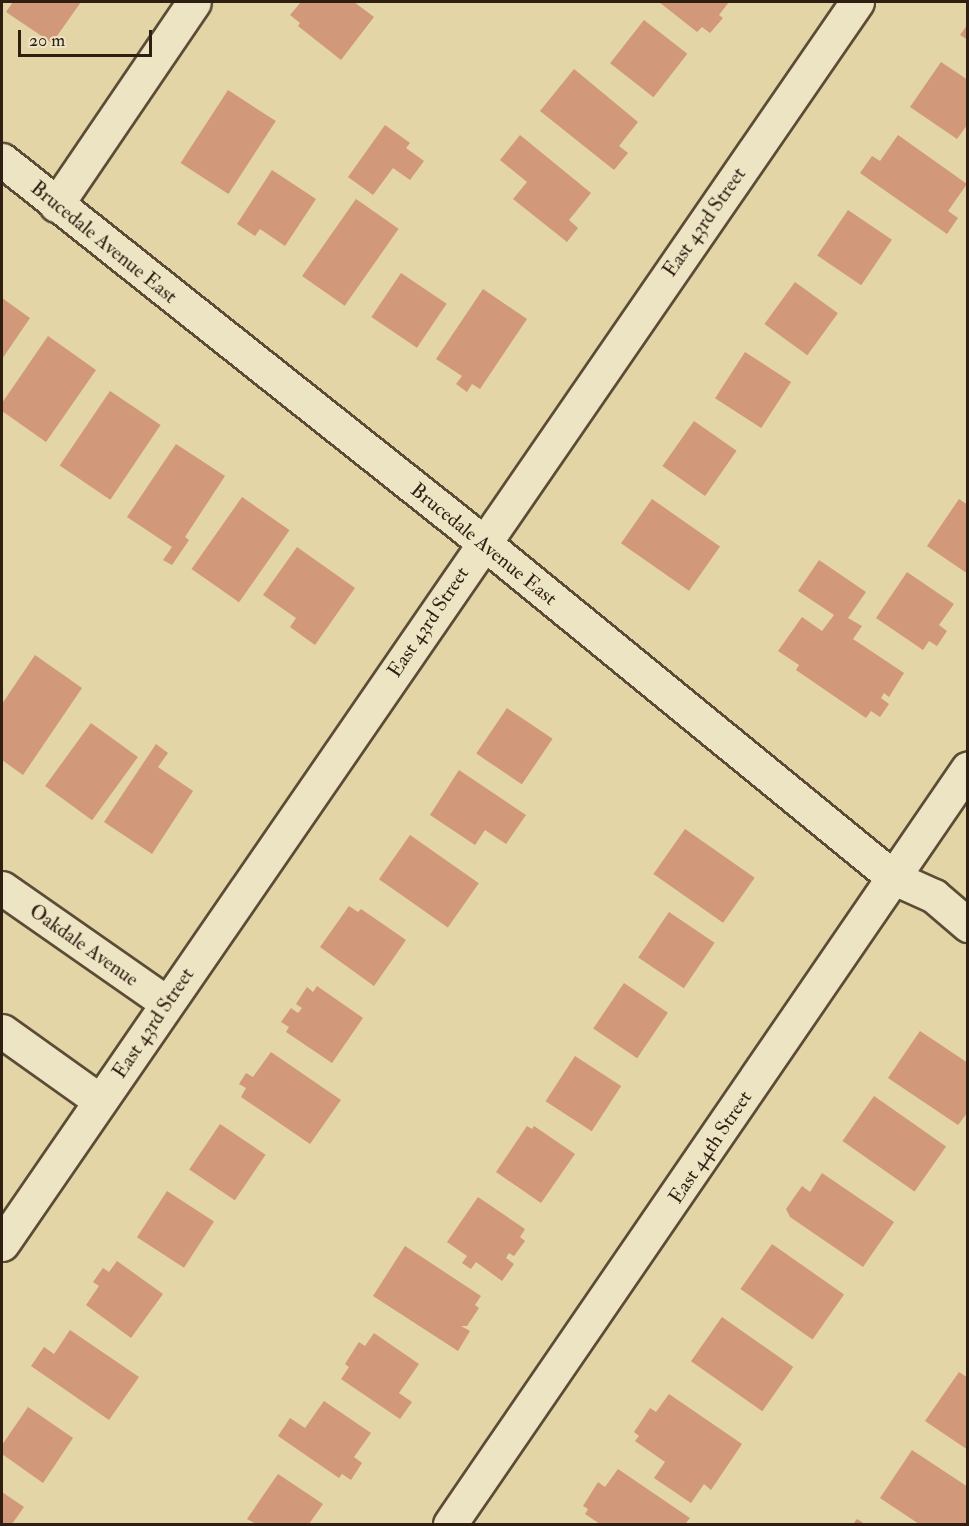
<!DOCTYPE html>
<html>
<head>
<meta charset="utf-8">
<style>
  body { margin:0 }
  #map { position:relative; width:969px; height:1526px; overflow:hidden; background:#e3d5a5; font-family:"IM FELL Double Pica",serif }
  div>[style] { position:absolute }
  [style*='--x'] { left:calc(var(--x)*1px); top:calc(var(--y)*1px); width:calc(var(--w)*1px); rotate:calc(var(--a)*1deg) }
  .building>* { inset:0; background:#d2987a; transform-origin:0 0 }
  .roads { filter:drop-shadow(2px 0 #5c4c37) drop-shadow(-2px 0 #5c4c37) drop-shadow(0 2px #5c4c37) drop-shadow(0 -2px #5c4c37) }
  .minor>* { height:33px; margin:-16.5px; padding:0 16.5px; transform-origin:16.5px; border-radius:16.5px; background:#ede4c4 }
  span { translate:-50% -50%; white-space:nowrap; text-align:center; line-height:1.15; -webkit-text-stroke:6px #ede4c4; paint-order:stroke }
  .street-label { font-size:20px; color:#2f1f12 }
  .frame { position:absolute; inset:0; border:3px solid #2f1f12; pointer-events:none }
  .scale { position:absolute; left:18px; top:30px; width:134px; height:27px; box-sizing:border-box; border:3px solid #2f1f12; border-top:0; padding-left:8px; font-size:18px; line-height:21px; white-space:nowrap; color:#2f1f12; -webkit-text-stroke:4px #ede4c4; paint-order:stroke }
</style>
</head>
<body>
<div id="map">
  <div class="building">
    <div style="clip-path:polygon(13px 2px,81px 2px,52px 43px,6px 12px)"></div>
    <div style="clip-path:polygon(301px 2px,354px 2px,374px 17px,341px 60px,298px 26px,300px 23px,290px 15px)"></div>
    <div style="clip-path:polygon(659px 2px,729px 2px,719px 15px,723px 18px,710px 33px,702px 27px,697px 32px)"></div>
    <div style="left:644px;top:20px;width:55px;height:55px;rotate:38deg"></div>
    <div style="clip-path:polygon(968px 24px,968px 40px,960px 35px)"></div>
    <div style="clip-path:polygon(941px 62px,968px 80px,968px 124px,957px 139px,910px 107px)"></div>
    <div style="clip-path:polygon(574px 69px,638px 122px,619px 146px,628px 153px,614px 170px,540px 111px)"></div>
    <div style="left:228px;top:90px;width:57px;height:87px;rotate:33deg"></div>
    <div style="clip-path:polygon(385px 125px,410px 143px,406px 148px,424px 161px,410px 180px,393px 168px,373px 195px,348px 177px)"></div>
    <div style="clip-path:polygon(520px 135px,591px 193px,569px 220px,578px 228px,567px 242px,513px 199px,527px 182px,500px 160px)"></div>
    <div style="clip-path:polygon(898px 135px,967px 184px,948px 211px,958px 218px,947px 234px,860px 173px,872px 156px,880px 161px)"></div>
    <div style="clip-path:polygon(272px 170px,316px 199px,285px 246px,260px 229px,255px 236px,237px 224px)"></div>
    <div style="left:356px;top:199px;width:52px;height:94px;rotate:35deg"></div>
    <div style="left:848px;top:210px;width:53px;height:55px;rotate:34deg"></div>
    <div style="left:401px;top:273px;width:55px;height:53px;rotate:34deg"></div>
    <div style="left:795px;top:282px;width:53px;height:52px;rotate:36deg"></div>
    <div style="clip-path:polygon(483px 289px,527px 319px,480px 389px,472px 384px,467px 392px,456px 384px,462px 376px,436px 359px)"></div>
    <div style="clip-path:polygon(2px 298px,30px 318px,2px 359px)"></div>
    <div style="clip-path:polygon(48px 336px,96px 370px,46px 442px,2px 411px,2px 403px)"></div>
    <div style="left:745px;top:352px;width:55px;height:55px;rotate:33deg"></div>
    <div style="left:110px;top:391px;width:61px;height:90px;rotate:34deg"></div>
    <div style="left:694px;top:421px;width:52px;height:55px;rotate:35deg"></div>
    <div style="clip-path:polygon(176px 444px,225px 476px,185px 537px,189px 540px,172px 565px,163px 560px,172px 547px,127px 517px)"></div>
    <div style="left:242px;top:497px;width:58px;height:88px;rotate:35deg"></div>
    <div style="left:652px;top:499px;width:83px;height:54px;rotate:35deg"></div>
    <div style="clip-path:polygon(959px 499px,968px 505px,968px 574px,927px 546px)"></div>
    <div style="clip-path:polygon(297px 547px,355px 588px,315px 645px,290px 627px,296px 618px,263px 595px)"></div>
    <div style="clip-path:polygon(819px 560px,866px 592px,848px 618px,862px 626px,853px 639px,904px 673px,889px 697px,884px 693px,881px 698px,889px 704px,880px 717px,871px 711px,866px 718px,796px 670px,799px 665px,778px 651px,802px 617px,822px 631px,834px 615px,798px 591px)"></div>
    <div style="clip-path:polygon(907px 572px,954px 604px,939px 625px,947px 631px,937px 646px,929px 641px,923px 650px,876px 618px)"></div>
    <div style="clip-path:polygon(35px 655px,82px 688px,23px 775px,2px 760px,2px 704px)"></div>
    <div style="left:507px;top:708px;width:55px;height:55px;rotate:34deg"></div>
    <div style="left:91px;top:723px;width:58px;height:78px;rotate:36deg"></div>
    <div style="clip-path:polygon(156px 744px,168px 753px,158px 767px,193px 791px,152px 854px,104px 822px)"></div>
    <div style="clip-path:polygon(459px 770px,526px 815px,506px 844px,485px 830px,475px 845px,430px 815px)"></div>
    <div style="left:685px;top:829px;width:85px;height:55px;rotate:35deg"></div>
    <div style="left:410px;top:835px;width:84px;height:54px;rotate:35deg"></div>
    <div style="clip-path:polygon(349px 906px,358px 912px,361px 909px,406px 940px,374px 986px,320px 947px)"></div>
    <div style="left:669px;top:912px;width:55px;height:55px;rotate:34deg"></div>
    <div style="left:624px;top:983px;width:53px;height:55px;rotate:34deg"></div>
    <div style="clip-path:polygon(317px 986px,363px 1018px,332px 1063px,286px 1032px,289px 1027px,281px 1022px,291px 1008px,298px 1013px,302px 1008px,296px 1004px,307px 987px,313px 992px)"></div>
    <div style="clip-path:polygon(920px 1031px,968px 1063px,968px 1112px,958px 1125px,888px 1078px)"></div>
    <div style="clip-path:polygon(271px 1052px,341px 1100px,310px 1144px,241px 1097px,246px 1088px,239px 1084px,246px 1073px,253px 1077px)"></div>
    <div style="left:575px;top:1056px;width:55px;height:54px;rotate:33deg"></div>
    <div style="left:874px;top:1096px;width:88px;height:55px;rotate:35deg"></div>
    <div style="left:220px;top:1124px;width:55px;height:55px;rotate:34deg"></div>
    <div style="clip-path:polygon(527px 1126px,532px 1129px,534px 1126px,575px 1154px,541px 1203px,496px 1172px)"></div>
    <div style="clip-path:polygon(822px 1173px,894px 1222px,863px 1267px,790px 1217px,786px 1209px,802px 1186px,810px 1192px)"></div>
    <div style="left:167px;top:1191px;width:56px;height:55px;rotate:33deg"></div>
    <div style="clip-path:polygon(478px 1197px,525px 1229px,520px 1237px,525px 1241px,514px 1256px,509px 1253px,506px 1258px,514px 1264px,502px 1281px,476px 1262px,471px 1269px,462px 1263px,467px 1256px,447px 1242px)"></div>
    <div style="left:772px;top:1244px;width:88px;height:55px;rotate:35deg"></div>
    <div style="clip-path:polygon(405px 1246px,481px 1296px,475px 1305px,479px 1308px,467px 1326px,461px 1326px,470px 1331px,458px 1351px,373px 1296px)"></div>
    <div style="clip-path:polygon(117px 1261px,163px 1294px,131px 1338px,86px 1305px,99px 1286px,93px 1282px,103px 1268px,109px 1272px)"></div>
    <div style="left:722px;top:1317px;width:87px;height:54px;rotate:35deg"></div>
    <div style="clip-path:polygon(70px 1330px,139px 1377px,109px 1420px,31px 1366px,44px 1347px,54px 1354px)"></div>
    <div style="clip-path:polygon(374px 1333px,419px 1364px,399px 1393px,412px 1402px,400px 1419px,341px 1379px,349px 1367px,345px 1364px,359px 1342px,365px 1346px)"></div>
    <div style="clip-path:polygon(959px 1372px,968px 1378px,968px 1450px,925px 1421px)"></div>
    <div style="clip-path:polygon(669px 1394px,742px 1444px,711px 1490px,704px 1484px,691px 1503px,654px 1478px,665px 1462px,635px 1441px,639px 1436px,634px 1432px,650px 1408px,656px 1412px)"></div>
    <div style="clip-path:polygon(324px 1401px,371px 1433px,354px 1457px,362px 1463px,351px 1480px,342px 1474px,339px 1478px,278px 1436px,290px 1418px,305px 1428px)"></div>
    <div style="clip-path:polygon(28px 1407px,73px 1438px,43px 1483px,2px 1454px,2px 1445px)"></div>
    <div style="clip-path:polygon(912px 1450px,968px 1487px,968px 1524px,919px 1524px,880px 1498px)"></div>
    <div style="clip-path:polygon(618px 1469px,690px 1518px,685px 1524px,600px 1524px,585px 1514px,588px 1509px,583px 1506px,598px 1482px,605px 1487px)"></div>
    <div style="clip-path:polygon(278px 1474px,323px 1504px,309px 1524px,256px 1524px,247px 1519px)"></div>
    <div style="clip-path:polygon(2px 1492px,24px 1507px,12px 1524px,2px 1524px)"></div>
    <div style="clip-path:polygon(857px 1519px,865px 1524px,853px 1524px)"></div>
  </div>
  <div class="roads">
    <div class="minor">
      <div style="--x:2;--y:160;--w:614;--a:38.46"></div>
      <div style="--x:483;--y:542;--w:531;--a:39.27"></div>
      <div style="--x:894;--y:878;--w:44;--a:24.2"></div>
      <div style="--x:934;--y:896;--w:45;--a:40.5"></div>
      <div style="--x:56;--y:205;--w:245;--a:-55.8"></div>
      <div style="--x:2;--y:888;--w:201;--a:34.9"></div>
      <div style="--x:2;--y:1031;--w:120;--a:35.5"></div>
      <div style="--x:2;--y:1244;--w:1508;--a:-55.46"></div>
      <div style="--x:450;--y:1524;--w:916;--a:-55.58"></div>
    </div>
  </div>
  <div class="street-label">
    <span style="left:704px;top:222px;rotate:-55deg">East 43rd Street</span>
    <span style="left:104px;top:242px;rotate:39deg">Brucedale Avenue East</span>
    <span style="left:484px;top:544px;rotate:39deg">Brucedale Avenue East</span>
    <span style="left:428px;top:622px;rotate:-56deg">East 43rd Street</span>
    <span style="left:84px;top:945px;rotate:35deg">Oakdale Avenue</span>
    <span style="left:153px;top:1023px;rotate:-56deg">East 43rd Street</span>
    <span style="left:710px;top:1147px;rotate:-56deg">East 44th Street</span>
  </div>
  <div class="frame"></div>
  <div class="scale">20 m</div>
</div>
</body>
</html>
